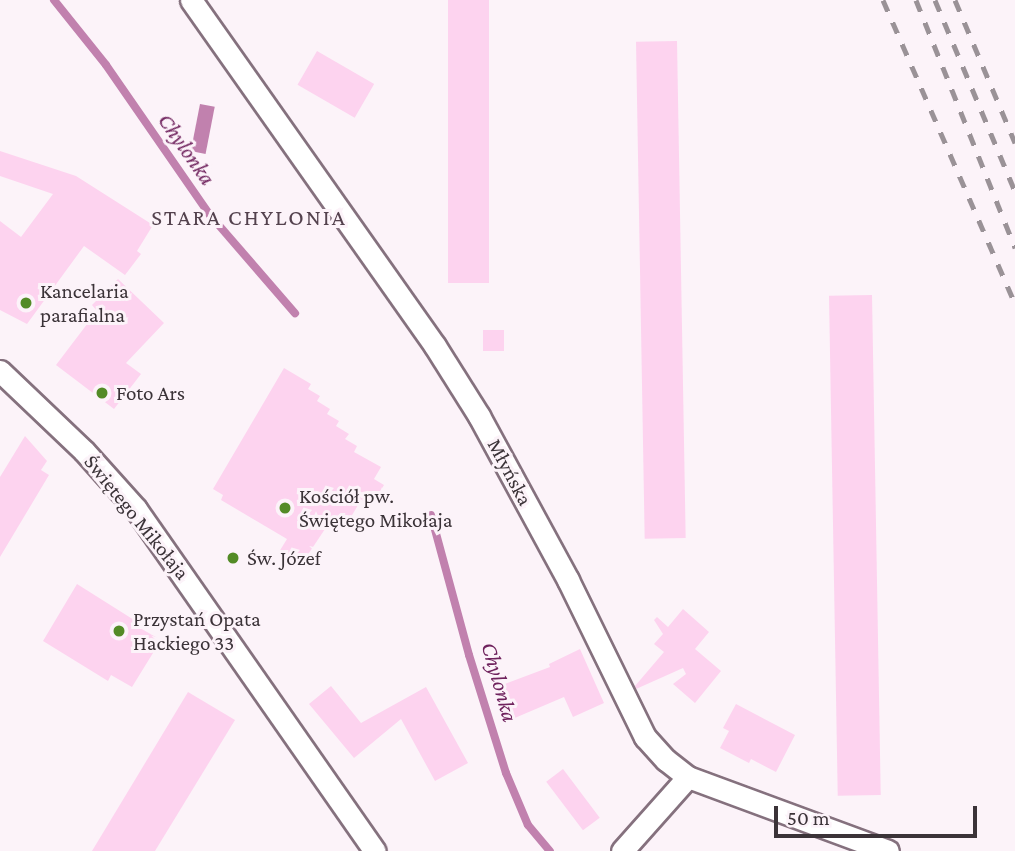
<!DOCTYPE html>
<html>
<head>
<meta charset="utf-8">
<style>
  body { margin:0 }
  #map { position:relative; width:1015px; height:851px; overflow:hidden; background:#fcf3f9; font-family:"Crimson Pro",serif }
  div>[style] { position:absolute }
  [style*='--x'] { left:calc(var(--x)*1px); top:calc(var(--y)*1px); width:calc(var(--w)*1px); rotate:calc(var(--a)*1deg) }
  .water>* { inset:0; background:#c181ae; transform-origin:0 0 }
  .stream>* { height:8px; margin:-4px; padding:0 4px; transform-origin:4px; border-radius:4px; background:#c181ae }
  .building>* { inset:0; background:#fdd3ef; transform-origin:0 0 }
  .roads { filter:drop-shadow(2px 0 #85717e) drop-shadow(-2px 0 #85717e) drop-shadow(0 2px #85717e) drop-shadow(0 -2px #85717e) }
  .street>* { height:21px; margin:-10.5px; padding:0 10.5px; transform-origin:10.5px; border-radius:10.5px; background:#fff }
  .rail>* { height:5px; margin-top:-2.5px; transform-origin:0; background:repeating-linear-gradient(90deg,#9a9297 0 12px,transparent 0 24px) }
  .dots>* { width:19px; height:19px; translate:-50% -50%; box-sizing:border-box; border:4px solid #fcf3f9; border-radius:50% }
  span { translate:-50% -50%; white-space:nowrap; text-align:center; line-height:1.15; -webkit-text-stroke:6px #fcf3f9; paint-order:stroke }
  .poi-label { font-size:21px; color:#3b3338 }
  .left { translate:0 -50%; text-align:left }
  .street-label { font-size:21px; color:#3b3338 }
  .water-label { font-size:23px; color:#6f225d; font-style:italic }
  .neighbourhood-label { font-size:23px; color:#54424e; letter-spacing:2px }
  .scale { position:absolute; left:774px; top:806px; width:203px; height:32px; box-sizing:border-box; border:4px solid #3b3338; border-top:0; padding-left:9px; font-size:21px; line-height:24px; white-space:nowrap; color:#3b3338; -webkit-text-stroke:5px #fcf3f9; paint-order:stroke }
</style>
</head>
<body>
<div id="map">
  <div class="water">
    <div style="left:200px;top:104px;width:15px;height:48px;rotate:11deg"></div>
  </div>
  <div class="stream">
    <div style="--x:54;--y:0;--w:83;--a:51.3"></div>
    <div style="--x:106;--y:65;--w:183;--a:55.3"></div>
    <div style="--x:210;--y:215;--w:130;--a:49.1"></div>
    <div style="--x:431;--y:515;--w:145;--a:74.8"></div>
    <div style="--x:469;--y:655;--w:124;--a:72.6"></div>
    <div style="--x:506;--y:773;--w:56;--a:67.1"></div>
    <div style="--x:528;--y:825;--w:34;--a:50"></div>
  </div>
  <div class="building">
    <div style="left:448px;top:0;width:41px;height:283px"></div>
    <div style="left:677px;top:41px;width:497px;height:41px;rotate:89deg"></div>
    <div style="left:317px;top:51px;width:66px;height:39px;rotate:30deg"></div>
    <div style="clip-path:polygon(0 151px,76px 176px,153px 225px,137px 251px,141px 254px,125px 275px,84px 246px,27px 324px,0 310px,0 221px,21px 237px,53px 194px,0 176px)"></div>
    <div style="clip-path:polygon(118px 279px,164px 323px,126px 363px,141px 374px,114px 409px,56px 365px,97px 311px,92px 305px)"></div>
    <div style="left:872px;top:295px;width:500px;height:43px;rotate:89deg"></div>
    <div style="left:483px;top:330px;width:21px;height:21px"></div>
    <div style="clip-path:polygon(284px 368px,311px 384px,308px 389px,320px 396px,317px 401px,330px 409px,327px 414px,339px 421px,336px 426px,349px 434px,345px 439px,357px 446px,354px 452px,381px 467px,374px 479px,384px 485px,372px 505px,361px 500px,348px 522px,333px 517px,301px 565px,279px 552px,287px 539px,221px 500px,223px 495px,213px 489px)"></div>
    <div style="clip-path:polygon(25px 436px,47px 461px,41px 470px,49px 475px,0 557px,0 477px)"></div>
    <div style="clip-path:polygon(77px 584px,142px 625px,140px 628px,161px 640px,132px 687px,111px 675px,108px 681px,43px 641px)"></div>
    <div style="clip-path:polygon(683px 609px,709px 632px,695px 649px,721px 671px,695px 703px,673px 684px,686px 674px,683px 668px,636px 689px,635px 686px,664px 652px,654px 644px,663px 634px,654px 620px,657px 617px,668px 627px)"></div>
    <div style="clip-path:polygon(580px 649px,604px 703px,573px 717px,564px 697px,510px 720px,497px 687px,550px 667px,549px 664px)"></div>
    <div style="clip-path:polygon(331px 686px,361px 723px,426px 687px,468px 763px,435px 781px,401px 719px,354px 758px,309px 704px)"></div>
    <div style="clip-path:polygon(188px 692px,235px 720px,155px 851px,92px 851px)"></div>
    <div style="clip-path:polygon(736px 704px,795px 735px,776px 772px,751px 759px,749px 763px,720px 748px,729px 731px,723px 728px)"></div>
    <div style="left:563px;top:769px;width:61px;height:21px;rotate:53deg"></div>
  </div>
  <div class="roads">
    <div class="street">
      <div style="--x:191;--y:0;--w:423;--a:54.8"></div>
      <div style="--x:435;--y:346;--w:83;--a:57.8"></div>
      <div style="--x:479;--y:416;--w:187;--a:61.5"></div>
      <div style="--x:568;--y:580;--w:175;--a:63.9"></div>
      <div style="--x:645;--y:737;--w:31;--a:48"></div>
      <div style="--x:666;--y:760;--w:28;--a:38"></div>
      <div style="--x:688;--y:777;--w:213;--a:20.3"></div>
      <div style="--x:0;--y:371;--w:116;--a:43.6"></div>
      <div style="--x:84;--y:451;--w:78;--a:48.1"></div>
      <div style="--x:136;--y:509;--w:417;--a:55.1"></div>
      <div style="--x:622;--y:851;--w:99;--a:-48.3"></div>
    </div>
  </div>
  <div class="rail">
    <div style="--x:883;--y:0;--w:331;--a:66.5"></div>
    <div style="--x:916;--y:0;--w:267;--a:68.2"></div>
    <div style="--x:935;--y:0;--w:207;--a:67.3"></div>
    <div style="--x:955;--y:0;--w:155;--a:67.2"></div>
  </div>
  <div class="dots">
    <div style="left:26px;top:303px;background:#538b26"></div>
    <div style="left:102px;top:393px;background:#538b26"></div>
    <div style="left:285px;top:508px;background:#538b26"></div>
    <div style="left:233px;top:558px;background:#538b26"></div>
    <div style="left:119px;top:631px;background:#538b26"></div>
  </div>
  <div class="poi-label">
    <span class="left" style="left:40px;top:303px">Kancelaria<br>parafialna</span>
    <span class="left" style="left:116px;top:393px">Foto Ars</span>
    <span class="left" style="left:299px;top:508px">Kościół pw.<br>Świętego Mikołaja</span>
    <span class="left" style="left:247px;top:558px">Św. Józef</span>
    <span class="left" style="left:133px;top:631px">Przystań Opata<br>Hackiego 33</span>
  </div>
  <div class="street-label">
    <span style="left:510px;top:472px;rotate:62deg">Młyńska</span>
    <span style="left:137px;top:517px;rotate:51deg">Świętego Mikołaja</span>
  </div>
  <div class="water-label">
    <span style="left:187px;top:149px;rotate:55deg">Chylonka</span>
    <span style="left:500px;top:682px;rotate:74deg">Chylonka</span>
  </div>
  <div class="neighbourhood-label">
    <span style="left:249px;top:217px">STARA CHYLONIA</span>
  </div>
  <div class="scale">50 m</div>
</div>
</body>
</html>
